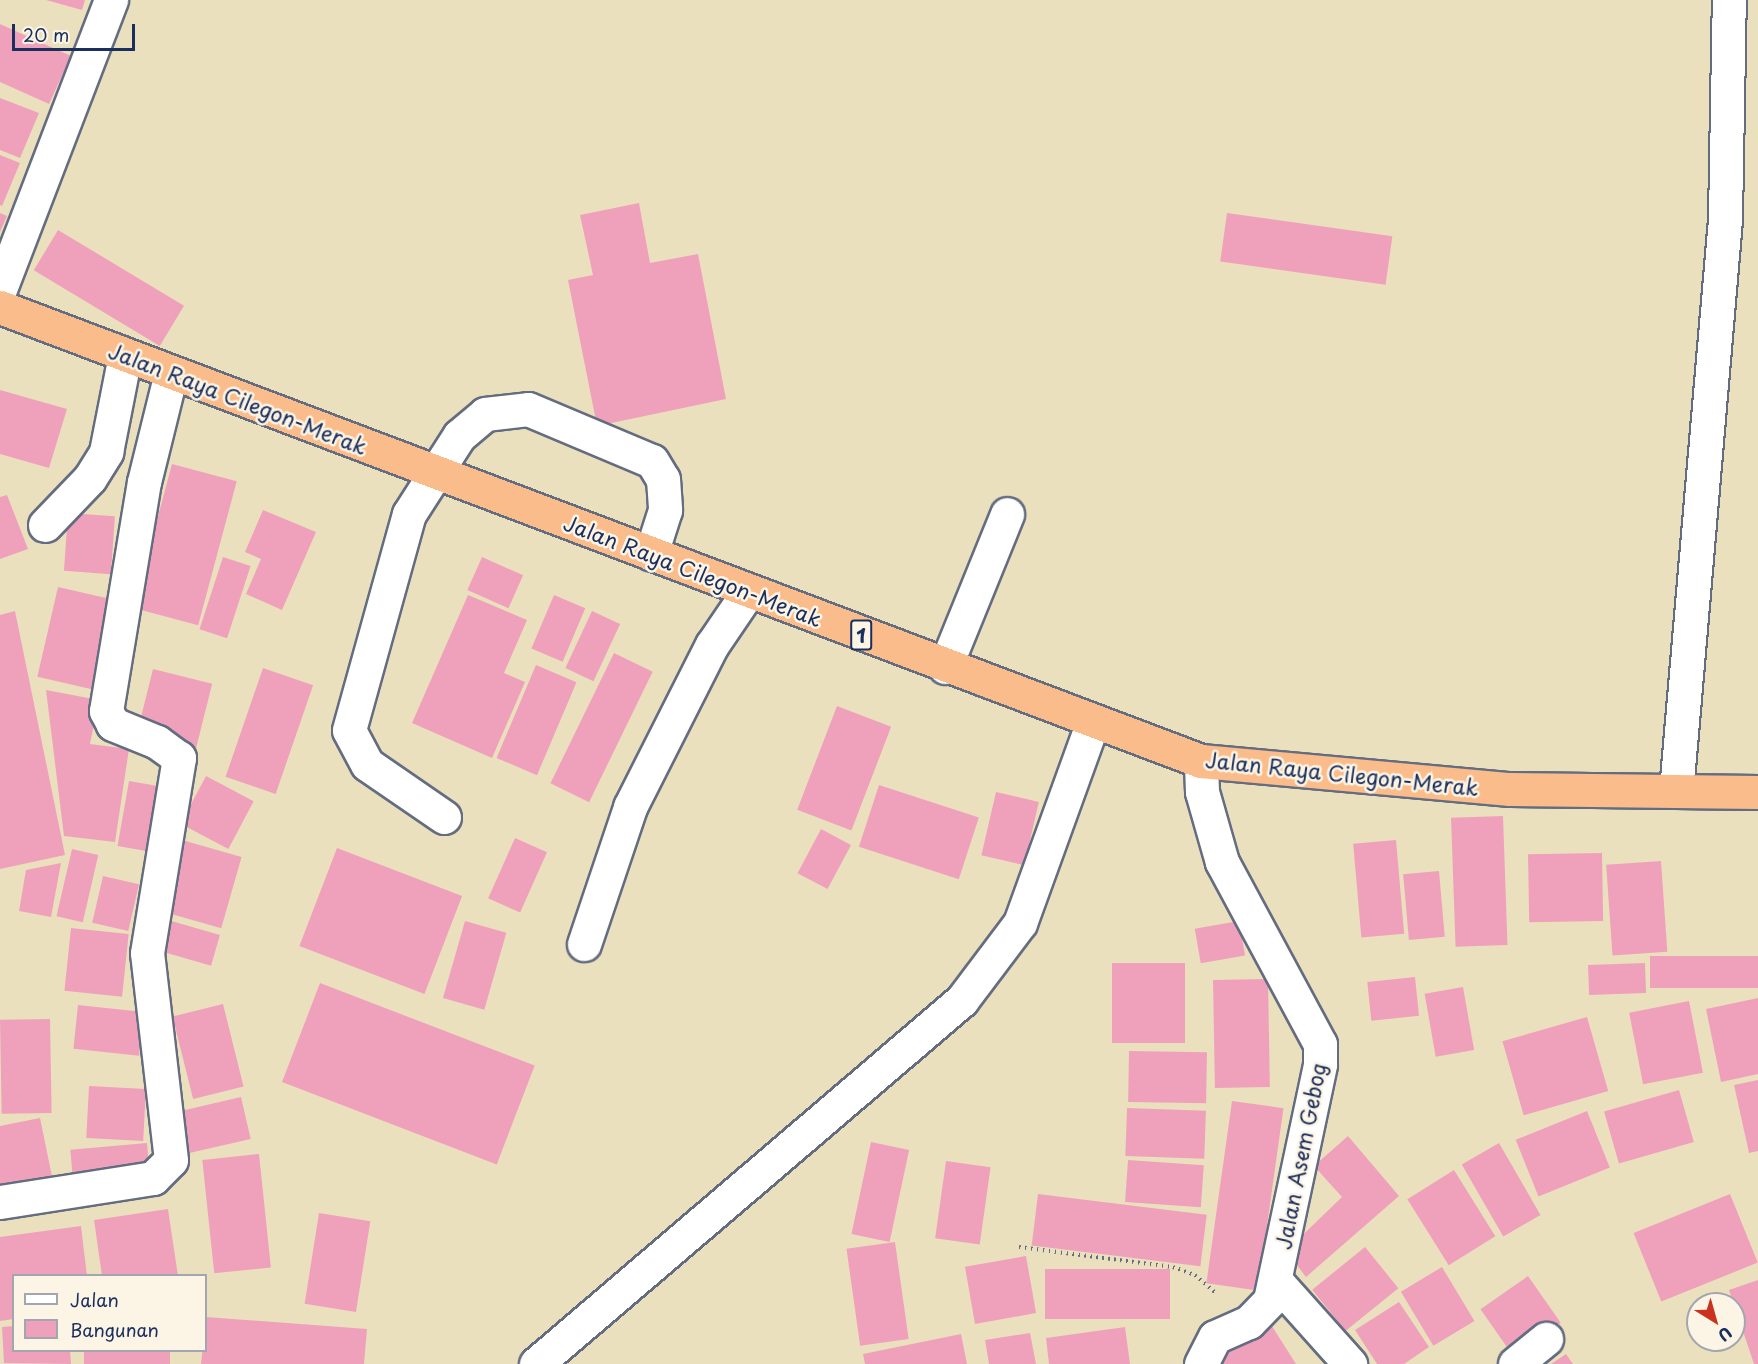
<!DOCTYPE html>
<html>
<head>
<meta charset="utf-8">
<style>
  body { margin:0 }
  #map { position:relative; width:1758px; height:1364px; overflow:hidden; background:#ebe0be; font-family:"Playpen Sans",sans-serif }
  div>[style] { position:absolute }
  [style*='--x'] { left:calc(var(--x)*1px); top:calc(var(--y)*1px); width:calc(var(--w)*1px); rotate:calc(var(--a)*1deg) }
  .building>* { inset:0; background:#efa1bc; transform-origin:0 0 }
  .path>* { height:4px; margin-top:-2px; transform-origin:0; background:repeating-linear-gradient(90deg,#646d80 0 1.5px,transparent 0 6px) }
  .roads { filter:drop-shadow(2px 0 #646d80) drop-shadow(-2px 0 #646d80) drop-shadow(0 2px #646d80) drop-shadow(0 -2px #646d80) }
  .minor>* { height:33px; margin:-16.5px; padding:0 16.5px; transform-origin:16.5px; border-radius:16.5px; background:#fff }
  .highway>* { height:33px; margin:-16.5px; padding:0 16.5px; transform-origin:16.5px; border-radius:16.5px; background:#fabc8b }
  span { translate:-50% -50%; white-space:nowrap; text-align:center; line-height:1.15; -webkit-text-stroke:5px #fcf5e5; paint-order:stroke }
  .shield-label span { padding:2px 4px; background:#fcf5e5; border:2px solid; border-radius:4px; -webkit-text-stroke-width:0 }
  .shield-label { font-size:20px; color:#1b2f5e; font-weight:700 }
  .street-label { font-size:21px; color:#1b2f5e }
  .legend { position:absolute; left:12px; top:1274px; width:195px; height:78px; box-sizing:border-box; background:#fcf5e5; border:2px solid #a2a6af; margin:0; padding:8px 10px; list-style:none; font-size:18px; color:#1b2f5e }
  .legend li { display:flex; align-items:center; gap:12px; height:30px }
  .legend b { width:30px; border:2px solid #a2a6af }
  .north { position:absolute; left:1686px; top:1292px; width:60px; height:60px; box-sizing:border-box; background:#fcf5e5; border:2px solid #a2a6af; border-radius:50%; rotate:143deg; font-size:16px; font-weight:700; line-height:24px; text-align:center; color:#1b2f5e }
  .north::after { content:''; display:block; margin:auto; width:21px; height:27px; background:#c8321e; clip-path:polygon(50% 0,100% 100%,50% 72%,0 100%) }
  .scale { position:absolute; left:12px; top:24px; width:123px; height:27px; box-sizing:border-box; border:3px solid #1b2f5e; border-top:0; padding-left:8px; font-size:18px; line-height:21px; white-space:nowrap; color:#1b2f5e; -webkit-text-stroke:4px #fcf5e5; paint-order:stroke }
</style>
</head>
<body>
<div id="map">
  <div class="building">
    <div style="clip-path:polygon(46px 0,85px 0,82px 10px)"></div>
    <div style="clip-path:polygon(0 24px,71px 56px,49px 104px,0 82px)"></div>
    <div style="clip-path:polygon(0 98px,39px 113px,20px 158px,0 150px)"></div>
    <div style="clip-path:polygon(0 155px,20px 163px,2px 206px,0 205px)"></div>
    <div style="clip-path:polygon(639px 203px,650px 263px,698px 254px,726px 399px,597px 426px,568px 280px,593px 275px,580px 215px)"></div>
    <div style="clip-path:polygon(0 213px,7px 216px,0 232px)"></div>
    <div style="left:1227px;top:213px;width:167px;height:49px;rotate:8deg"></div>
    <div style="left:58px;top:230px;width:147px;height:47px;rotate:31deg"></div>
    <div style="clip-path:polygon(0 390px,67px 409px,49px 468px,0 454px)"></div>
    <div style="left:172px;top:464px;width:67px;height:149px;rotate:15deg"></div>
    <div style="clip-path:polygon(7px 495px,28px 549px,0 559px,0 497px)"></div>
    <div style="clip-path:polygon(263px 510px,316px 532px,282px 610px,246px 594px,261px 559px,245px 552px)"></div>
    <div style="left:68px;top:513px;width:47px;height:58px;rotate:4deg"></div>
    <div style="left:223px;top:557px;width:29px;height:76px;rotate:18deg"></div>
    <div style="left:482px;top:557px;width:45px;height:36px;rotate:24deg"></div>
    <div style="left:58px;top:587px;width:65px;height:92px;rotate:13deg"></div>
    <div style="clip-path:polygon(468px 595px,527px 620px,504px 673px,525px 682px,492px 758px,412px 723px)"></div>
    <div style="left:554px;top:595px;width:34px;height:58px;rotate:23deg"></div>
    <div style="clip-path:polygon(15px 611px,65px 855px,0 869px,0 615px)"></div>
    <div style="left:592px;top:611px;width:31px;height:63px;rotate:25deg"></div>
    <div style="left:614px;top:653px;width:43px;height:145px;rotate:26deg"></div>
    <div style="left:536px;top:665px;width:44px;height:101px;rotate:23deg"></div>
    <div style="left:263px;top:668px;width:53px;height:115px;rotate:19deg"></div>
    <div style="left:153px;top:669px;width:61px;height:66px;rotate:14deg"></div>
    <div style="clip-path:polygon(46px 690px,99px 700px,90px 744px,129px 749px,115px 842px,64px 836px)"></div>
    <div style="left:837px;top:706px;width:58px;height:111px;rotate:21deg"></div>
    <div style="left:206px;top:776px;width:54px;height:54px;rotate:28deg"></div>
    <div style="left:129px;top:781px;width:35px;height:66px;rotate:10deg"></div>
    <div style="left:879px;top:785px;width:105px;height:65px;rotate:18deg"></div>
    <div style="left:996px;top:792px;width:44px;height:65px;rotate:13deg"></div>
    <div style="left:1503px;top:816px;width:129px;height:52px;rotate:88deg"></div>
    <div style="left:821px;top:829px;width:34px;height:50px;rotate:28deg"></div>
    <div style="left:515px;top:838px;width:35px;height:66px;rotate:24deg"></div>
    <div style="left:182px;top:840px;width:62px;height:74px;rotate:16deg"></div>
    <div style="left:1396px;top:840px;width:94px;height:43px;rotate:85deg"></div>
    <div style="left:337px;top:848px;width:134px;height:105px;rotate:21deg"></div>
    <div style="left:72px;top:849px;width:27px;height:69px;rotate:13deg"></div>
    <div style="left:1602px;top:853px;width:68px;height:74px;rotate:89deg"></div>
    <div style="left:1661px;top:861px;width:91px;height:55px;rotate:86deg"></div>
    <div style="clip-path:polygon(61px 863px,51px 917px,19px 911px,26px 870px)"></div>
    <div style="left:1439px;top:871px;width:66px;height:36px;rotate:85deg"></div>
    <div style="left:103px;top:876px;width:37px;height:48px;rotate:13deg"></div>
    <div style="left:168px;top:920px;width:54px;height:32px;rotate:16deg"></div>
    <div style="left:465px;top:921px;width:43px;height:80px;rotate:16deg"></div>
    <div style="left:1239px;top:921px;width:35px;height:45px;rotate:80deg"></div>
    <div style="left:71px;top:928px;width:58px;height:63px;rotate:6deg"></div>
    <div style="left:1758px;top:956px;width:32px;height:108px;rotate:90deg"></div>
    <div style="left:1185px;top:963px;width:80px;height:73px;rotate:90deg"></div>
    <div style="left:1645px;top:963px;width:30px;height:57px;rotate:88deg"></div>
    <div style="left:1415px;top:977px;width:39px;height:48px;rotate:84deg"></div>
    <div style="left:1268px;top:979px;width:108px;height:55px;rotate:89deg"></div>
    <div style="left:320px;top:983px;width:230px;height:106px;rotate:21deg"></div>
    <div style="left:1463px;top:987px;width:64px;height:39px;rotate:80deg"></div>
    <div style="clip-path:polygon(1758px 998px,1758px 1074px,1721px 1082px,1706px 1009px)"></div>
    <div style="left:1689px;top:1001px;width:73px;height:61px;rotate:79deg"></div>
    <div style="left:223px;top:1004px;width:85px;height:52px;rotate:76deg"></div>
    <div style="left:78px;top:1005px;width:66px;height:44px;rotate:6deg"></div>
    <div style="left:1587px;top:1017px;width:77px;height:88px;rotate:74deg"></div>
    <div style="left:50px;top:1019px;width:94px;height:50px;rotate:89deg"></div>
    <div style="left:1129px;top:1051px;width:78px;height:51px;rotate:1deg"></div>
    <div style="clip-path:polygon(1758px 1080px,1758px 1151px,1749px 1153px,1734px 1085px)"></div>
    <div style="left:89px;top:1086px;width:57px;height:52px;rotate:3deg"></div>
    <div style="left:1679px;top:1090px;width:54px;height:78px;rotate:74deg"></div>
    <div style="left:241px;top:1097px;width:43px;height:64px;rotate:77deg"></div>
    <div style="left:1232px;top:1101px;width:52px;height:184px;rotate:8deg"></div>
    <div style="left:1127px;top:1108px;width:79px;height:48px;rotate:2deg"></div>
    <div style="left:1587px;top:1111px;width:61px;height:77px;rotate:68deg"></div>
    <div style="clip-path:polygon(40px 1118px,54px 1186px,0 1197px,0 1126px)"></div>
    <div style="clip-path:polygon(1348px 1136px,1399px 1196px,1306px 1277px,1286px 1251px,1342px 1197px,1314px 1166px)"></div>
    <div style="left:871px;top:1142px;width:39px;height:94px;rotate:12deg"></div>
    <div style="left:147px;top:1143px;width:32px;height:77px;rotate:85deg"></div>
    <div style="left:1499px;top:1143px;width:83px;height:43px;rotate:60deg"></div>
    <div style="left:259px;top:1154px;width:114px;height:57px;rotate:84deg"></div>
    <div style="left:1128px;top:1160px;width:76px;height:42px;rotate:4deg"></div>
    <div style="left:946px;top:1161px;width:45px;height:78px;rotate:8deg"></div>
    <div style="left:1454px;top:1170px;width:78px;height:55px;rotate:58deg"></div>
    <div style="left:1038px;top:1194px;width:170px;height:52px;rotate:7deg"></div>
    <div style="left:1730px;top:1194px;width:74px;height:104px;rotate:68deg"></div>
    <div style="clip-path:polygon(168px 1209px,178px 1276px,102px 1276px,94px 1220px)"></div>
    <div style="left:319px;top:1213px;width:52px;height:92px;rotate:9deg"></div>
    <div style="clip-path:polygon(81px 1226px,87px 1276px,14px 1276px,14px 1319px,0 1321px,0 1237px)"></div>
    <div style="left:895px;top:1242px;width:98px;height:49px;rotate:82deg"></div>
    <div style="left:1365px;top:1247px;width:53px;height:68px;rotate:51deg"></div>
    <div style="left:1026px;top:1256px;width:58px;height:62px;rotate:80deg"></div>
    <div style="left:1442px;top:1267px;width:63px;height:48px;rotate:59deg"></div>
    <div style="left:1045px;top:1269px;width:125px;height:50px"></div>
    <div style="left:1528px;top:1276px;width:57px;height:58px;rotate:55deg"></div>
    <div style="clip-path:polygon(1758px 1280px,1758px 1364px,1754px 1364px,1729px 1290px)"></div>
    <div style="clip-path:polygon(1399px 1302px,1429px 1347px,1404px 1364px,1377px 1364px,1355px 1330px)"></div>
    <div style="clip-path:polygon(206px 1317px,367px 1329px,364px 1364px,201px 1364px)"></div>
    <div style="clip-path:polygon(1270px 1323px,1296px 1364px,1204px 1364px)"></div>
    <div style="clip-path:polygon(14px 1326px,14px 1350px,70px 1350px,71px 1364px,4px 1363px,2px 1327px)"></div>
    <div style="clip-path:polygon(1125px 1327px,1130px 1364px,1049px 1364px,1046px 1338px)"></div>
    <div style="clip-path:polygon(1030px 1333px,1036px 1364px,989px 1364px,985px 1340px)"></div>
    <div style="clip-path:polygon(961px 1334px,967px 1364px,865px 1364px,863px 1354px)"></div>
    <div style="left:84px;top:1350px;width:86px;height:14px"></div>
    <div style="clip-path:polygon(1566px 1354px,1573px 1364px,1551px 1364px)"></div>
  </div>
  <div class="path">
    <div style="--x:1019;--y:1247;--w:155;--a:7.4"></div>
    <div style="--x:1173;--y:1267;--w:23;--a:20"></div>
    <div style="--x:1195;--y:1275;--w:29;--a:41"></div>
  </div>
  <div class="roads">
    <div class="minor">
      <div style="--x:0;--y:289;--w:310;--a:-69"></div>
      <div style="--x:45;--y:525;--w:65;--a:-46.2"></div>
      <div style="--x:90;--y:478;--w:31;--a:-58"></div>
      <div style="--x:106;--y:452;--w:99;--a:-78.9"></div>
      <div style="--x:945;--y:667;--w:165;--a:-67.9"></div>
      <div style="--x:1676;--y:791;--w:574;--a:-85.1"></div>
      <div style="--x:1725;--y:219;--w:219;--a:-89"></div>
      <div style="--x:444;--y:817;--w:93;--a:-145.5"></div>
      <div style="--x:367;--y:764;--w:38;--a:-118"></div>
      <div style="--x:349;--y:730;--w:224;--a:-74.5"></div>
      <div style="--x:409;--y:514;--w:93;--a:-57.3"></div>
      <div style="--x:459;--y:436;--w:34;--a:-40"></div>
      <div style="--x:485;--y:414;--w:43;--a:-6.6"></div>
      <div style="--x:528;--y:409;--w:134;--a:22.8"></div>
      <div style="--x:652;--y:461;--w:21;--a:59"></div>
      <div style="--x:663;--y:479;--w:31;--a:86"></div>
      <div style="--x:665;--y:510;--w:46;--a:107.7"></div>
      <div style="--x:584;--y:944;--w:145;--a:-71.4"></div>
      <div style="--x:630;--y:807;--w:182;--a:-63.2"></div>
      <div style="--x:712;--y:645;--w:64;--a:-55.8"></div>
      <div style="--x:0;--y:1202;--w:155;--a:-8.9"></div>
      <div style="--x:153;--y:1178;--w:25;--a:-45"></div>
      <div style="--x:171;--y:1160;--w:208;--a:-96.6"></div>
      <div style="--x:147;--y:953;--w:198;--a:-80.7"></div>
      <div style="--x:179;--y:758;--w:27;--a:-144"></div>
      <div style="--x:157;--y:742;--w:48;--a:-157.8"></div>
      <div style="--x:113;--y:724;--w:15;--a:-118"></div>
      <div style="--x:106;--y:711;--w:232;--a:-80.6"></div>
      <div style="--x:144;--y:482;--w:112;--a:-76.1"></div>
      <div style="--x:1275;--y:1280;--w:113;--a:48.2"></div>
      <div style="--x:536;--y:1364;--w:560;--a:-40.51"></div>
      <div style="--x:962;--y:1000;--w:96;--a:-53"></div>
      <div style="--x:1020;--y:923;--w:212;--a:-70.1"></div>
      <div style="--x:1201;--y:1364;--w:30;--a:-63"></div>
      <div style="--x:1215;--y:1337;--w:37;--a:-24"></div>
      <div style="--x:1249;--y:1322;--w:30;--a:-46"></div>
      <div style="--x:1270;--y:1300;--w:241;--a:-78"></div>
      <div style="--x:1320;--y:1064;--w:20;--a:-90"></div>
      <div style="--x:1320;--y:1044;--w:207;--a:-118.3"></div>
      <div style="--x:1222;--y:862;--w:73;--a:-105.9"></div>
      <div style="--x:1202;--y:792;--w:31;--a:-92"></div>
      <div style="--x:1515;--y:1364;--w:40;--a:-39"></div>
    </div>
    <div class="highway">
      <div style="--x:0;--y:307;--w:1284;--a:20.71"></div>
      <div style="--x:1201;--y:761;--w:310;--a:5.2"></div>
      <div style="--x:1510;--y:789;--w:248;--a:0.7"></div>
    </div>
  </div>
  <div class="shield-label">
    <span style="left:861px;top:635px">1</span>
  </div>
  <div class="street-label">
    <span style="left:238px;top:398px;rotate:21deg">Jalan Raya Cilegon-Merak</span>
    <span style="left:693px;top:570px;rotate:21deg">Jalan Raya Cilegon-Merak</span>
    <span style="left:1342px;top:773px;rotate:6deg">Jalan Raya Cilegon-Merak</span>
    <span style="left:1300px;top:1156px;rotate:-79deg">Jalan Asem Gebog</span>
  </div>
  <ul class="legend">
  <li><b style="height:8px;background:#fff"></b>Jalan</li>
  <li><b style="height:16px;background:#efa1bc"></b>Bangunan</li>
  </ul>
  <div class="north">U</div>
  <div class="scale">20 m</div>
</div>
</body>
</html>
